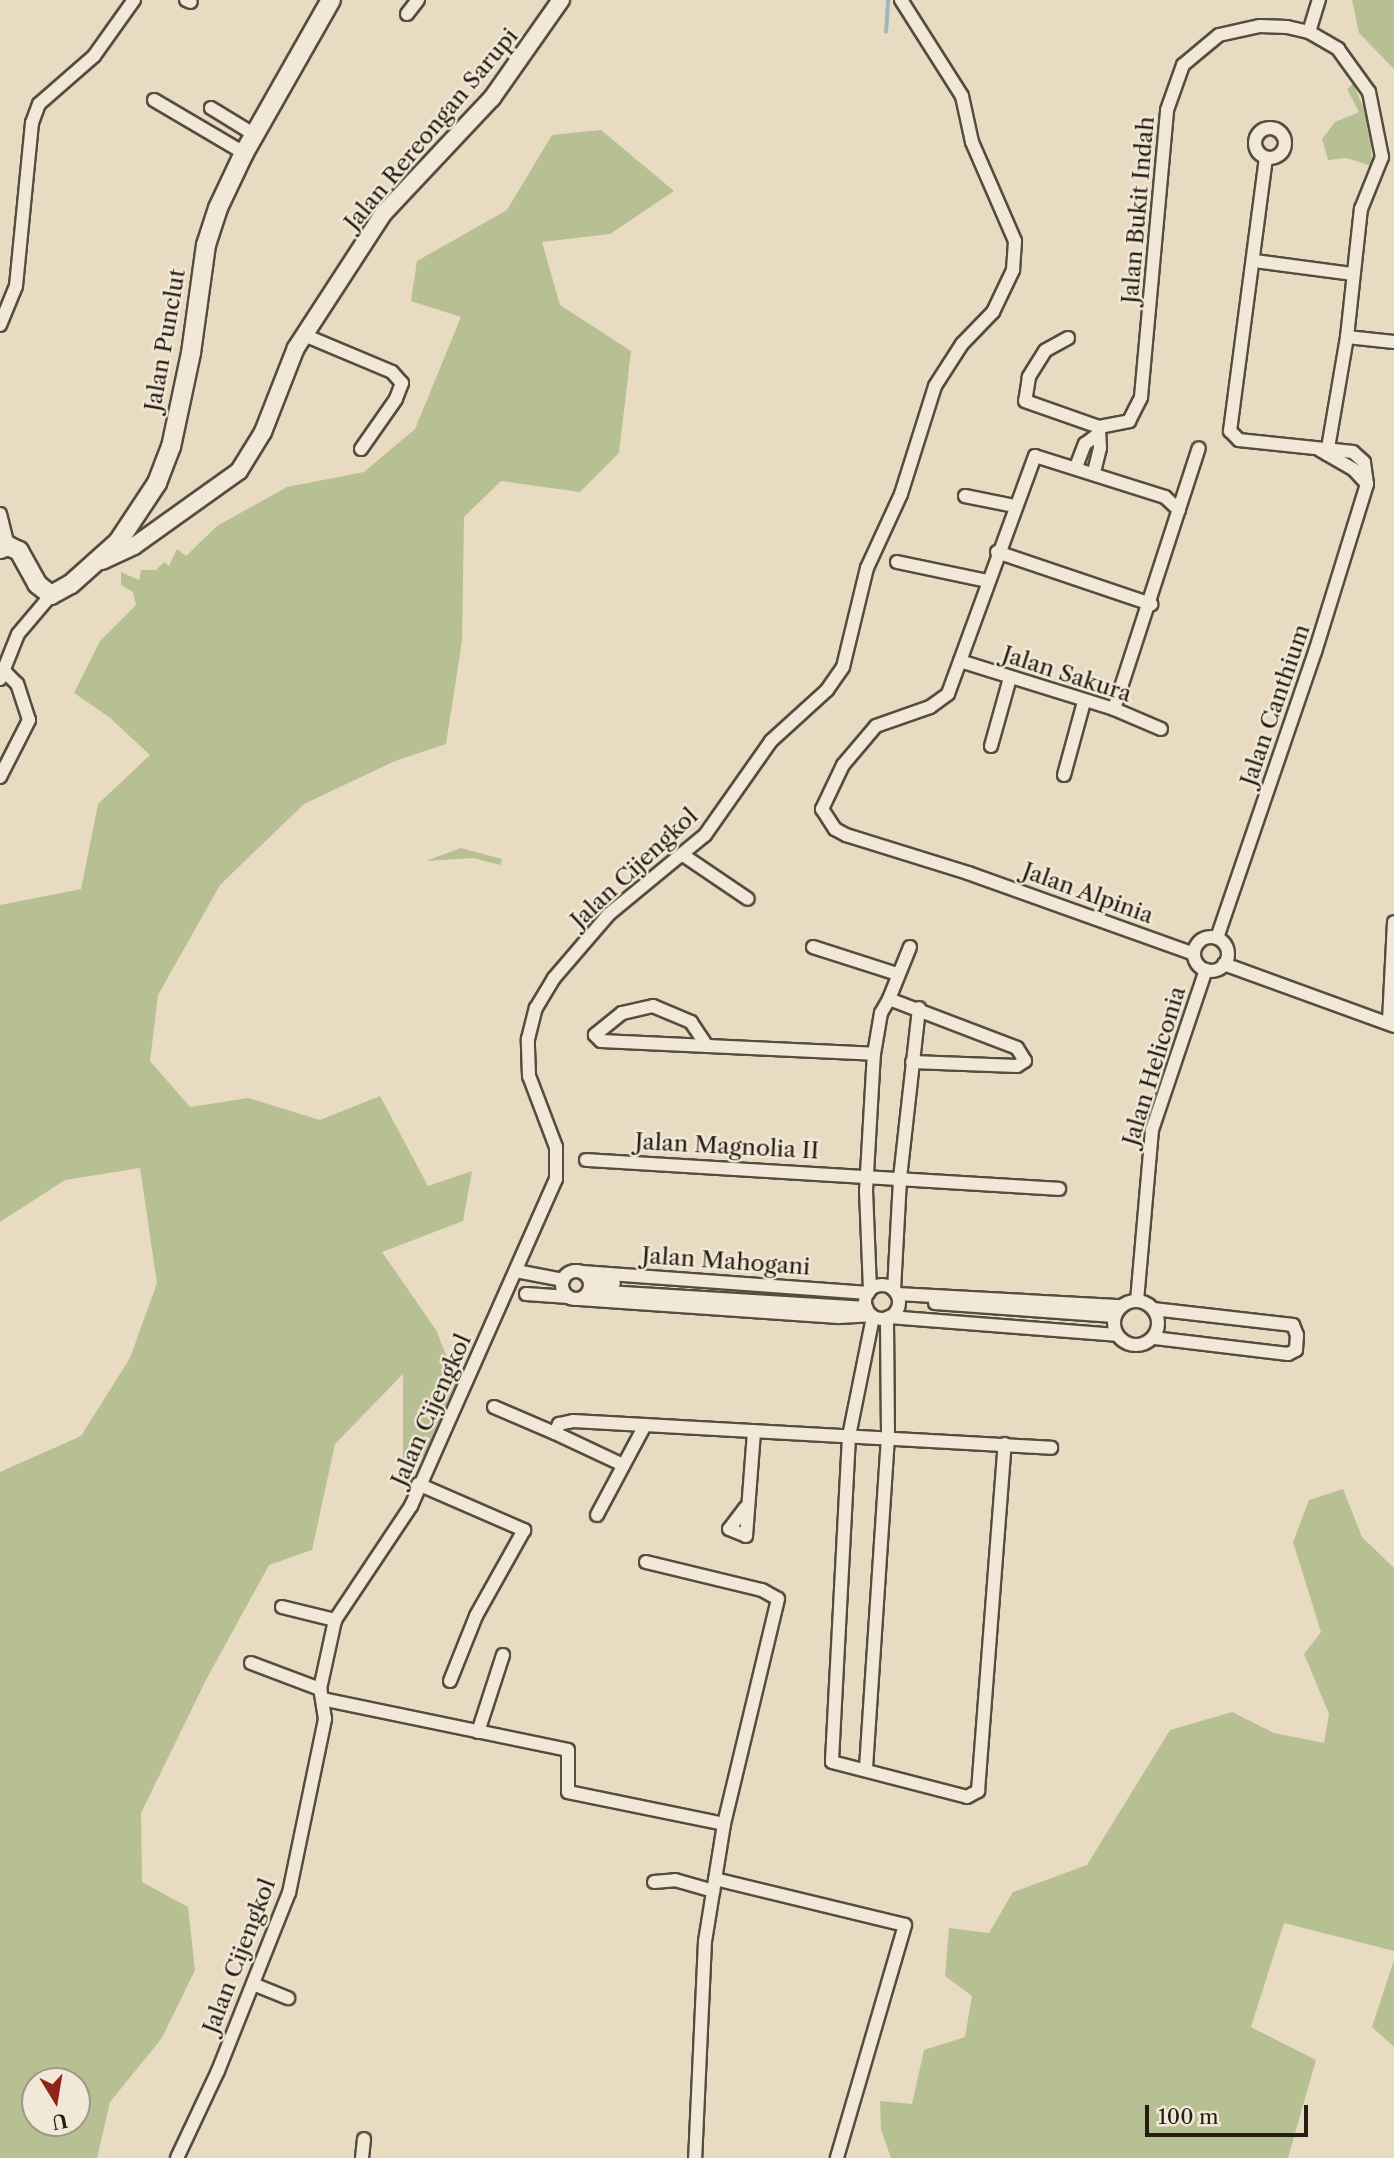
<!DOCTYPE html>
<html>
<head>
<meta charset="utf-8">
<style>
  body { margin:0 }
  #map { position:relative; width:1394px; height:2158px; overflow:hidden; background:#e9dbc1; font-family:"Libre Caslon Text",serif }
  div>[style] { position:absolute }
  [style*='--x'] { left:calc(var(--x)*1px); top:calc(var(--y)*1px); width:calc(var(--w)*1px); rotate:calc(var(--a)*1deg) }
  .green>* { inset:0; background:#b6c093 }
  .stream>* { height:3.5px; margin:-1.75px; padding:0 1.75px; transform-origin:1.75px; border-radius:1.75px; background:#9cb8bd }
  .roads { filter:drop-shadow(2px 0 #564c3f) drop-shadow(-2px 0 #564c3f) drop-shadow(0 2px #564c3f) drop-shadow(0 -2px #564c3f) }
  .minor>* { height:12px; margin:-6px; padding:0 6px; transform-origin:6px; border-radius:6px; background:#f1e8d7 }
  .minor>.ring { margin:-6px; padding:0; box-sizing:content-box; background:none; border:12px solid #f1e8d7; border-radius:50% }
  .tertiary>* { height:16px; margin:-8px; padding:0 8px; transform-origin:8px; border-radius:8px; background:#f1e8d7 }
  .secondary>* { height:18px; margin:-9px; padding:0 9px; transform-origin:9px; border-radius:9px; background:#f1e8d7 }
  span { translate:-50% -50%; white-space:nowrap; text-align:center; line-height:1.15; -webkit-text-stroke:5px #f1e8d7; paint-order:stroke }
  .street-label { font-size:23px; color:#251c14 }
  .north { position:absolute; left:21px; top:2067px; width:70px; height:70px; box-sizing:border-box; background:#f1e8d7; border:2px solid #9f9689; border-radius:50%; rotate:169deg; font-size:19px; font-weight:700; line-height:28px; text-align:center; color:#251c14 }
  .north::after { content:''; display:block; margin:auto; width:24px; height:32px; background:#8f2418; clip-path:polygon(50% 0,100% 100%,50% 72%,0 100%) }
  .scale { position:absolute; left:1145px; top:2105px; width:163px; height:32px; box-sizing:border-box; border:4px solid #251c14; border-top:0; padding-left:9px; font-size:21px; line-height:24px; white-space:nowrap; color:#251c14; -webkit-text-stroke:5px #f1e8d7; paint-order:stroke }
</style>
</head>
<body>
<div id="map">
  <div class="green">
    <div style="clip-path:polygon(1352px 0,1394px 0,1394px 69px,1359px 33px)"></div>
    <div style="clip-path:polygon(1353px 84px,1370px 122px,1372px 166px,1346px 158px,1328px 160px,1322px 139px,1335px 122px,1359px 112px,1347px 89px)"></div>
    <div style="clip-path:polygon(evenodd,601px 130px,674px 191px,610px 234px,542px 242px,560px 305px,631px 351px,619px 453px,580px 492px,501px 481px,464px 517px,462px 641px,446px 744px,395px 761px,304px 804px,220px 885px,158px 995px,150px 1061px,190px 1107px,248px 1098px,320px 1120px,380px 1096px,428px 1186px,472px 1171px,463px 1221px,382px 1252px,436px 1330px,458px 1385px,424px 1456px,403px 1460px,403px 1374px,335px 1444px,312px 1550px,269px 1565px,206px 1680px,141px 1813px,142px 1882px,188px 1907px,195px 1970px,162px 2038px,110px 2102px,97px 2158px,0 2158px,0 1472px,81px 1436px,130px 1358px,157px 1283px,140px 1168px,65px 1180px,0 1222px,0 905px,81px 889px,98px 804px,150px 755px,109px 717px,74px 693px,100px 641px,136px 605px,133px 592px,121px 585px,121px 572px,139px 580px,141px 570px,156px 570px,164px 562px,169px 566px,177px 549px,186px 556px,217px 526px,287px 487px,364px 472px,415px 429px,461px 317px,411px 301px,417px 261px,507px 210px,552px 135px,601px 130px,35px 2081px,77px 2081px,77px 2123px,35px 2123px,35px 2081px)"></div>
    <div style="clip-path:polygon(461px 848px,502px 859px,500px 865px,474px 858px,426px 861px)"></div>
    <div style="clip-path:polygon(1343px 1489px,1362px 1537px,1394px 1568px,1394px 1951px,1284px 1923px,1251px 2027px,1316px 2060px,1288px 2158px,891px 2158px,881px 2130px,880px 2101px,912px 2104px,924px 2050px,965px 2037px,972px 1996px,945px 1976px,949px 1928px,989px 1933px,1013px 1892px,1087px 1865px,1170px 1730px,1232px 1712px,1274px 1733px,1324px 1743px,1329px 1714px,1304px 1654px,1321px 1632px,1293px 1542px,1309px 1500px)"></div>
    <div style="clip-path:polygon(1394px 1960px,1394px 2047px,1372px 2027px)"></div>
  </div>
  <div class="stream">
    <div style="--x:886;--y:32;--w:32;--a:-86"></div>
  </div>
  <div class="roads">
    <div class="minor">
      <div style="--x:186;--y:0;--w:5;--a:22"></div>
      <div style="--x:407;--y:14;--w:18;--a:-52"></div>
      <div style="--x:1309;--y:32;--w:34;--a:-73"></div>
      <div style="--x:154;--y:100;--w:104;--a:30.5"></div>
      <div style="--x:211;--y:108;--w:52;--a:31.5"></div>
      <div class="ring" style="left:1255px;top:128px;width:18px;height:18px"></div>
      <div style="--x:1255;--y:261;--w:99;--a:7.6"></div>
      <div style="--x:0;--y:325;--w:42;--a:-67.7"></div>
      <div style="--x:16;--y:286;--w:164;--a:-84.4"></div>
      <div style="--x:32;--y:123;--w:20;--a:-70"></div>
      <div style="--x:39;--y:104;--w:73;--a:-41.1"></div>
      <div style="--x:94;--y:56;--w:69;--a:-54.5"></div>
      <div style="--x:304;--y:335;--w:95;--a:22.8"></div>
      <div style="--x:392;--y:372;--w:15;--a:48"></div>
      <div style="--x:402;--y:383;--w:17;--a:111"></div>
      <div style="--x:396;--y:399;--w:61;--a:125"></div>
      <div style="--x:1347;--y:337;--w:47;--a:6.1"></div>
      <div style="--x:1068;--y:338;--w:26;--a:151"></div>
      <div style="--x:1045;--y:351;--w:31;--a:122"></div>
      <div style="--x:1029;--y:377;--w:24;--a:99"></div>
      <div style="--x:1025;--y:401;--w:78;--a:19.4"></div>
      <div style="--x:1099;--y:427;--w:31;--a:-11"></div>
      <div style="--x:1129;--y:421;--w:27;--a:-63"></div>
      <div style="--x:1141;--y:397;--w:288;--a:-84.8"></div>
      <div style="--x:1167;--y:110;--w:48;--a:-70.4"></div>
      <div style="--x:1183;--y:65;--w:47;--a:-39.8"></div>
      <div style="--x:1219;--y:35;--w:42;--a:-12.4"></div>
      <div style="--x:1260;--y:26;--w:27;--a:2"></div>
      <div style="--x:1287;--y:27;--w:23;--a:13"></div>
      <div style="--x:1309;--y:32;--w:34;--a:30"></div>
      <div style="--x:1338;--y:49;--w:53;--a:54.2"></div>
      <div style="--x:1369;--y:92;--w:66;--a:78.7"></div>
      <div style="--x:1320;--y:450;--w:39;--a:30"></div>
      <div style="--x:1354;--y:470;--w:19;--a:47"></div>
      <div style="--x:1327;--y:454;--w:119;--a:-80.3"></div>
      <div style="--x:1347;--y:337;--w:129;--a:-83.8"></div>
      <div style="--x:1361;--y:209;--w:56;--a:-68"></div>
      <div style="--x:1076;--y:467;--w:25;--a:-69"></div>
      <div style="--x:1085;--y:444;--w:15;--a:-37"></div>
      <div style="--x:1094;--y:472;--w:25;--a:-76"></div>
      <div style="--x:1100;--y:448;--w:21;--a:-93"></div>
      <div style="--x:965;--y:496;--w:50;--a:11.5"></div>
      <div style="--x:1179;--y:510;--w:19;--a:-137"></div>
      <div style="--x:1165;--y:497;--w:136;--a:-162.5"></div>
      <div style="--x:1035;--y:456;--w:253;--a:110.1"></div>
      <div style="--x:948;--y:694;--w:22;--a:144"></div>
      <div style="--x:930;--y:707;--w:57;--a:160.6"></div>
      <div style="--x:876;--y:726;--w:51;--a:130.2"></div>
      <div style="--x:843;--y:765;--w:49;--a:115.5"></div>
      <div style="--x:822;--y:809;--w:24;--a:57"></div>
      <div style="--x:835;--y:829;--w:13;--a:29"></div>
      <div style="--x:846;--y:835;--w:128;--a:17.3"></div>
      <div style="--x:968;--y:873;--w:240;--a:19.7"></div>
      <div style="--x:0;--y:514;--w:33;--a:76"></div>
      <div style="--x:997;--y:552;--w:163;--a:18.7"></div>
      <div style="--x:897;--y:562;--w:93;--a:11.8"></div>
      <div style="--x:960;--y:661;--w:161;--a:17.3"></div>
      <div style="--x:1114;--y:709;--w:51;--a:23.1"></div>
      <div style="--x:0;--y:679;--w:48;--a:-68.2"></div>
      <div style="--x:18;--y:634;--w:51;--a:-49.8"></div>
      <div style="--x:1114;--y:709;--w:274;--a:-72"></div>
      <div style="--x:991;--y:746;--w:71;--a:-74.4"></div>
      <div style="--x:1064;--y:775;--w:76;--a:-74.7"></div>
      <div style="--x:0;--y:777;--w:64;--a:-63"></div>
      <div style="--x:29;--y:720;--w:38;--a:-108"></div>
      <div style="--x:17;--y:684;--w:20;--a:-135"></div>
      <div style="--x:683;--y:855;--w:78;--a:34.1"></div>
      <div class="ring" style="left:1194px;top:937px;width:22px;height:22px"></div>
      <div style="--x:1217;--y:938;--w:302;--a:-71.1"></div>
      <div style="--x:1315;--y:652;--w:176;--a:-72.8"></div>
      <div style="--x:1367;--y:484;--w:22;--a:-98"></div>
      <div style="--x:1364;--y:462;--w:15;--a:-138"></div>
      <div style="--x:1353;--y:452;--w:115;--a:-174"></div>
      <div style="--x:1239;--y:440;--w:13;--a:-135"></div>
      <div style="--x:1230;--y:431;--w:274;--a:-82.5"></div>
      <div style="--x:813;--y:947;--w:88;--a:17.8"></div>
      <div style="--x:1224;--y:964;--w:181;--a:20"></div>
      <div style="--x:889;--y:999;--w:56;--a:-68"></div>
      <div style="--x:1389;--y:1021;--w:99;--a:-87.1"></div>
      <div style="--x:707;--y:1046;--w:29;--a:-124"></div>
      <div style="--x:691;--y:1022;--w:41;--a:-157.2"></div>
      <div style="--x:653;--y:1006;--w:32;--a:167"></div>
      <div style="--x:622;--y:1013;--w:35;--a:141"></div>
      <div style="--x:595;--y:1035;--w:8;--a:45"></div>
      <div style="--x:601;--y:1041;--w:273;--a:2.7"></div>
      <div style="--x:586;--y:1160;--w:474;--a:3.5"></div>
      <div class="ring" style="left:562px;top:1271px;width:16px;height:16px"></div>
      <div style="--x:516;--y:1271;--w:48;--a:10.8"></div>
      <div style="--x:582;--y:1272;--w:287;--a:4.2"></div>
      <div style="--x:590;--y:1281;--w:24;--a:5"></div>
      <div class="ring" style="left:865px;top:1285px;width:22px;height:22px"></div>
      <div style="--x:870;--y:1290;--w:99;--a:-92.3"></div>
      <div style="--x:866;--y:1191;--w:137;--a:-86.7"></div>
      <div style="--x:874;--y:1054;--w:42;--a:-80.3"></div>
      <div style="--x:881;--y:1013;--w:16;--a:-60"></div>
      <div style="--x:889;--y:999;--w:137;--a:20.9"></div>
      <div style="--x:1017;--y:1048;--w:15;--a:58"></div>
      <div style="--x:1025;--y:1061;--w:9;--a:148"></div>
      <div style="--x:1017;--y:1066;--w:105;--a:-177.8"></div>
      <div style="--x:894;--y:1290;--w:112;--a:-86.9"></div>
      <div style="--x:900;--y:1178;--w:171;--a:-83.6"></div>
      <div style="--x:590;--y:1291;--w:277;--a:3.5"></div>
      <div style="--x:526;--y:1294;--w:43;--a:4"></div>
      <div style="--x:897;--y:1294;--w:225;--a:3.1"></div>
      <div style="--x:579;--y:1299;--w:260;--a:4"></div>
      <div style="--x:838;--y:1317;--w:33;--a:-3"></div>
      <div class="ring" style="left:1114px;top:1301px;width:32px;height:32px"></div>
      <div style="--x:1137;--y:1301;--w:172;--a:-85"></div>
      <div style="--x:1152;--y:1130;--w:169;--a:-71.4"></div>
      <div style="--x:935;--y:1303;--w:179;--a:4.2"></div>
      <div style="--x:1153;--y:1309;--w:141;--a:6.5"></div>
      <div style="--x:1293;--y:1325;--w:11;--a:68"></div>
      <div style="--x:1297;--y:1335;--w:15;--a:94"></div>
      <div style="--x:1296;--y:1350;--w:9;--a:153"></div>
      <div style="--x:1288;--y:1354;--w:136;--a:-173.2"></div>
      <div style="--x:873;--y:1317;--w:121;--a:101.4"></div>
      <div style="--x:849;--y:1436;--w:326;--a:93"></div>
      <div style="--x:832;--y:1762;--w:139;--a:14.5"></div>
      <div style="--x:967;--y:1797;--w:13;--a:-29"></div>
      <div style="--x:978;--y:1791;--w:348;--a:-85.6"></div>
      <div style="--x:889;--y:1317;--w:228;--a:4.5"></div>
      <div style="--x:494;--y:1407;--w:66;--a:23.1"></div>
      <div style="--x:555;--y:1433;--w:10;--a:-66"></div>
      <div style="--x:559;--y:1424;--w:14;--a:-12"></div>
      <div style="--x:573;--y:1421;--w:479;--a:3.2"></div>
      <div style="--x:555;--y:1433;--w:75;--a:25.2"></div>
      <div style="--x:418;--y:1484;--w:116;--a:23.5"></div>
      <div style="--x:524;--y:1530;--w:98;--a:119.2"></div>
      <div style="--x:476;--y:1616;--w:70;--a:111.8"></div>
      <div style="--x:745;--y:1508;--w:26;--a:127"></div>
      <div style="--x:729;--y:1529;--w:18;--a:22"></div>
      <div style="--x:746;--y:1536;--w:105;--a:-85.6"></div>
      <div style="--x:597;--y:1515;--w:102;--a:-61.9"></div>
      <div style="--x:646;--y:1562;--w:119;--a:13.6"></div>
      <div style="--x:762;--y:1590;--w:18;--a:29"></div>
      <div style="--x:778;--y:1599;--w:231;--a:103.5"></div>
      <div style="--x:282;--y:1607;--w:55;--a:13.8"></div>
      <div style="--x:251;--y:1663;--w:74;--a:20.6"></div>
      <div style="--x:322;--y:1699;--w:251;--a:11.7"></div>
      <div style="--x:568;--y:1750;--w:42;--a:90"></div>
      <div style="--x:568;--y:1792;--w:159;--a:11.6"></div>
      <div style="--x:724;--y:1824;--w:119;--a:99.2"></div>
      <div style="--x:705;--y:1941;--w:217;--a:92.6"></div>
      <div style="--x:478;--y:1732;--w:81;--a:-72"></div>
      <div style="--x:866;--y:1768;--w:333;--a:-86.2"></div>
      <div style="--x:888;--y:1436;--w:118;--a:-90.5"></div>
      <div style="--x:715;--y:1879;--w:195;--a:13.6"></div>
      <div style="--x:905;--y:1925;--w:243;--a:106.3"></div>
      <div style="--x:654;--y:1882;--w:21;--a:-5"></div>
      <div style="--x:675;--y:1880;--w:40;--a:16"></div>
      <div style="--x:253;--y:1984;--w:38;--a:22"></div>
      <div style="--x:177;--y:2158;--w:96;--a:-64.8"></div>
      <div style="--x:218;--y:2071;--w:192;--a:-68.3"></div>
      <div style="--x:289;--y:1893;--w:178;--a:-78.3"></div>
      <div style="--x:325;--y:1719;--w:30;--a:-99"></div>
      <div style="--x:320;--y:1689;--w:71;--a:-77.7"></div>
      <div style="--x:335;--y:1620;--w:137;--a:-56.3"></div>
      <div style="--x:411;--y:1506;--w:358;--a:-66.1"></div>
      <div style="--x:556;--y:1179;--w:32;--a:-90"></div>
      <div style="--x:556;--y:1147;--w:76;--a:-110.8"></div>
      <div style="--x:529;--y:1076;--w:37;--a:-92"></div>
      <div style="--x:528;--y:1039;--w:32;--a:-76"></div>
      <div style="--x:536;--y:1008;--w:35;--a:-59"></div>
      <div style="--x:554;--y:978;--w:84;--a:-49.3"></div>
      <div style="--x:609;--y:914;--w:124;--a:-39.5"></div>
      <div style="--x:705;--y:835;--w:115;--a:-54.9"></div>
      <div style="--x:771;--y:741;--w:76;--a:-42.3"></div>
      <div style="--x:827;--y:690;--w:28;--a:-55"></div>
      <div style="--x:843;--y:667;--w:102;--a:-76.4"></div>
      <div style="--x:867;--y:568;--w:81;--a:-65.3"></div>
      <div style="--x:901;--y:494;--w:113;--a:-72.5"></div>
      <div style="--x:935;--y:386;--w:50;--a:-57.3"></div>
      <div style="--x:962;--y:344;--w:45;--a:-45.9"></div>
      <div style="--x:993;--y:312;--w:47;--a:-64.5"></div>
      <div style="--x:1013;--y:270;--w:29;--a:-86"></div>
      <div style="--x:1015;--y:241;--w:108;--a:-113.5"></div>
      <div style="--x:972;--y:142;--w:47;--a:-102.3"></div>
      <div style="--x:962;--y:96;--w:114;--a:-122.4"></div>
      <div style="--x:362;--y:2158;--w:19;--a:-84"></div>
    </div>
    <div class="tertiary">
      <div style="--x:102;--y:561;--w:35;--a:-25"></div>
      <div style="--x:134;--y:546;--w:129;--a:-35.5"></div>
      <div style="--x:239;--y:471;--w:46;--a:-58.4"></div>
      <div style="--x:263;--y:432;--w:90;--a:-68.6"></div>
      <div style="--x:296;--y:348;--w:160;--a:-57"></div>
      <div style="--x:383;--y:214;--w:159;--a:-46.8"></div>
      <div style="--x:492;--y:98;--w:120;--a:-54.9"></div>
    </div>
    <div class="secondary">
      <div style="--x:0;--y:549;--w:9;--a:-21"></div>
      <div style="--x:8;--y:546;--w:12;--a:24"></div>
      <div style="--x:19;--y:551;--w:38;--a:61"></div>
      <div style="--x:37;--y:584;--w:18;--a:38"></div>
      <div style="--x:51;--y:595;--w:23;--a:-29"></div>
      <div style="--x:71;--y:584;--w:63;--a:-41.8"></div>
      <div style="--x:118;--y:542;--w:71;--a:-56.5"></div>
      <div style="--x:157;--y:483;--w:39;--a:-69"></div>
      <div style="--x:171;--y:447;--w:96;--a:-78"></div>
      <div style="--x:191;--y:353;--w:109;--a:-82.1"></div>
      <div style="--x:206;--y:245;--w:39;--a:-72"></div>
      <div style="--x:218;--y:208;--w:61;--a:-64.7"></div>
      <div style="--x:244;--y:153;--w:176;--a:-60.4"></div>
    </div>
  </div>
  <div class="street-label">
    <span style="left:431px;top:129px;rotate:-50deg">Jalan Rereongan Sarupi</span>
    <span style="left:1138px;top:210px;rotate:-85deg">Jalan Bukit Indah</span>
    <span style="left:165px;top:340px;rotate:-80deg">Jalan Punclut</span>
    <span style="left:1067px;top:674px;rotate:18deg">Jalan Sakura</span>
    <span style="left:1275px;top:705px;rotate:-71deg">Jalan Canthium</span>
    <span style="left:634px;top:868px;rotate:-43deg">Jalan Cijengkol</span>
    <span style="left:1088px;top:893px;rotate:20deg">Jalan Alpinia</span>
    <span style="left:1154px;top:1066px;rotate:-73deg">Jalan Heliconia</span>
    <span style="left:727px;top:1146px;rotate:3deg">Jalan Magnolia II</span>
    <span style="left:726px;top:1261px;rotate:4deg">Jalan Mahogani</span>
    <span style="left:431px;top:1410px;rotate:-66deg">Jalan Cijengkol</span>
    <span style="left:239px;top:1956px;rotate:-69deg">Jalan Cijengkol</span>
  </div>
  <div class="north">U</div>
  <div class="scale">100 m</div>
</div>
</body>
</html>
